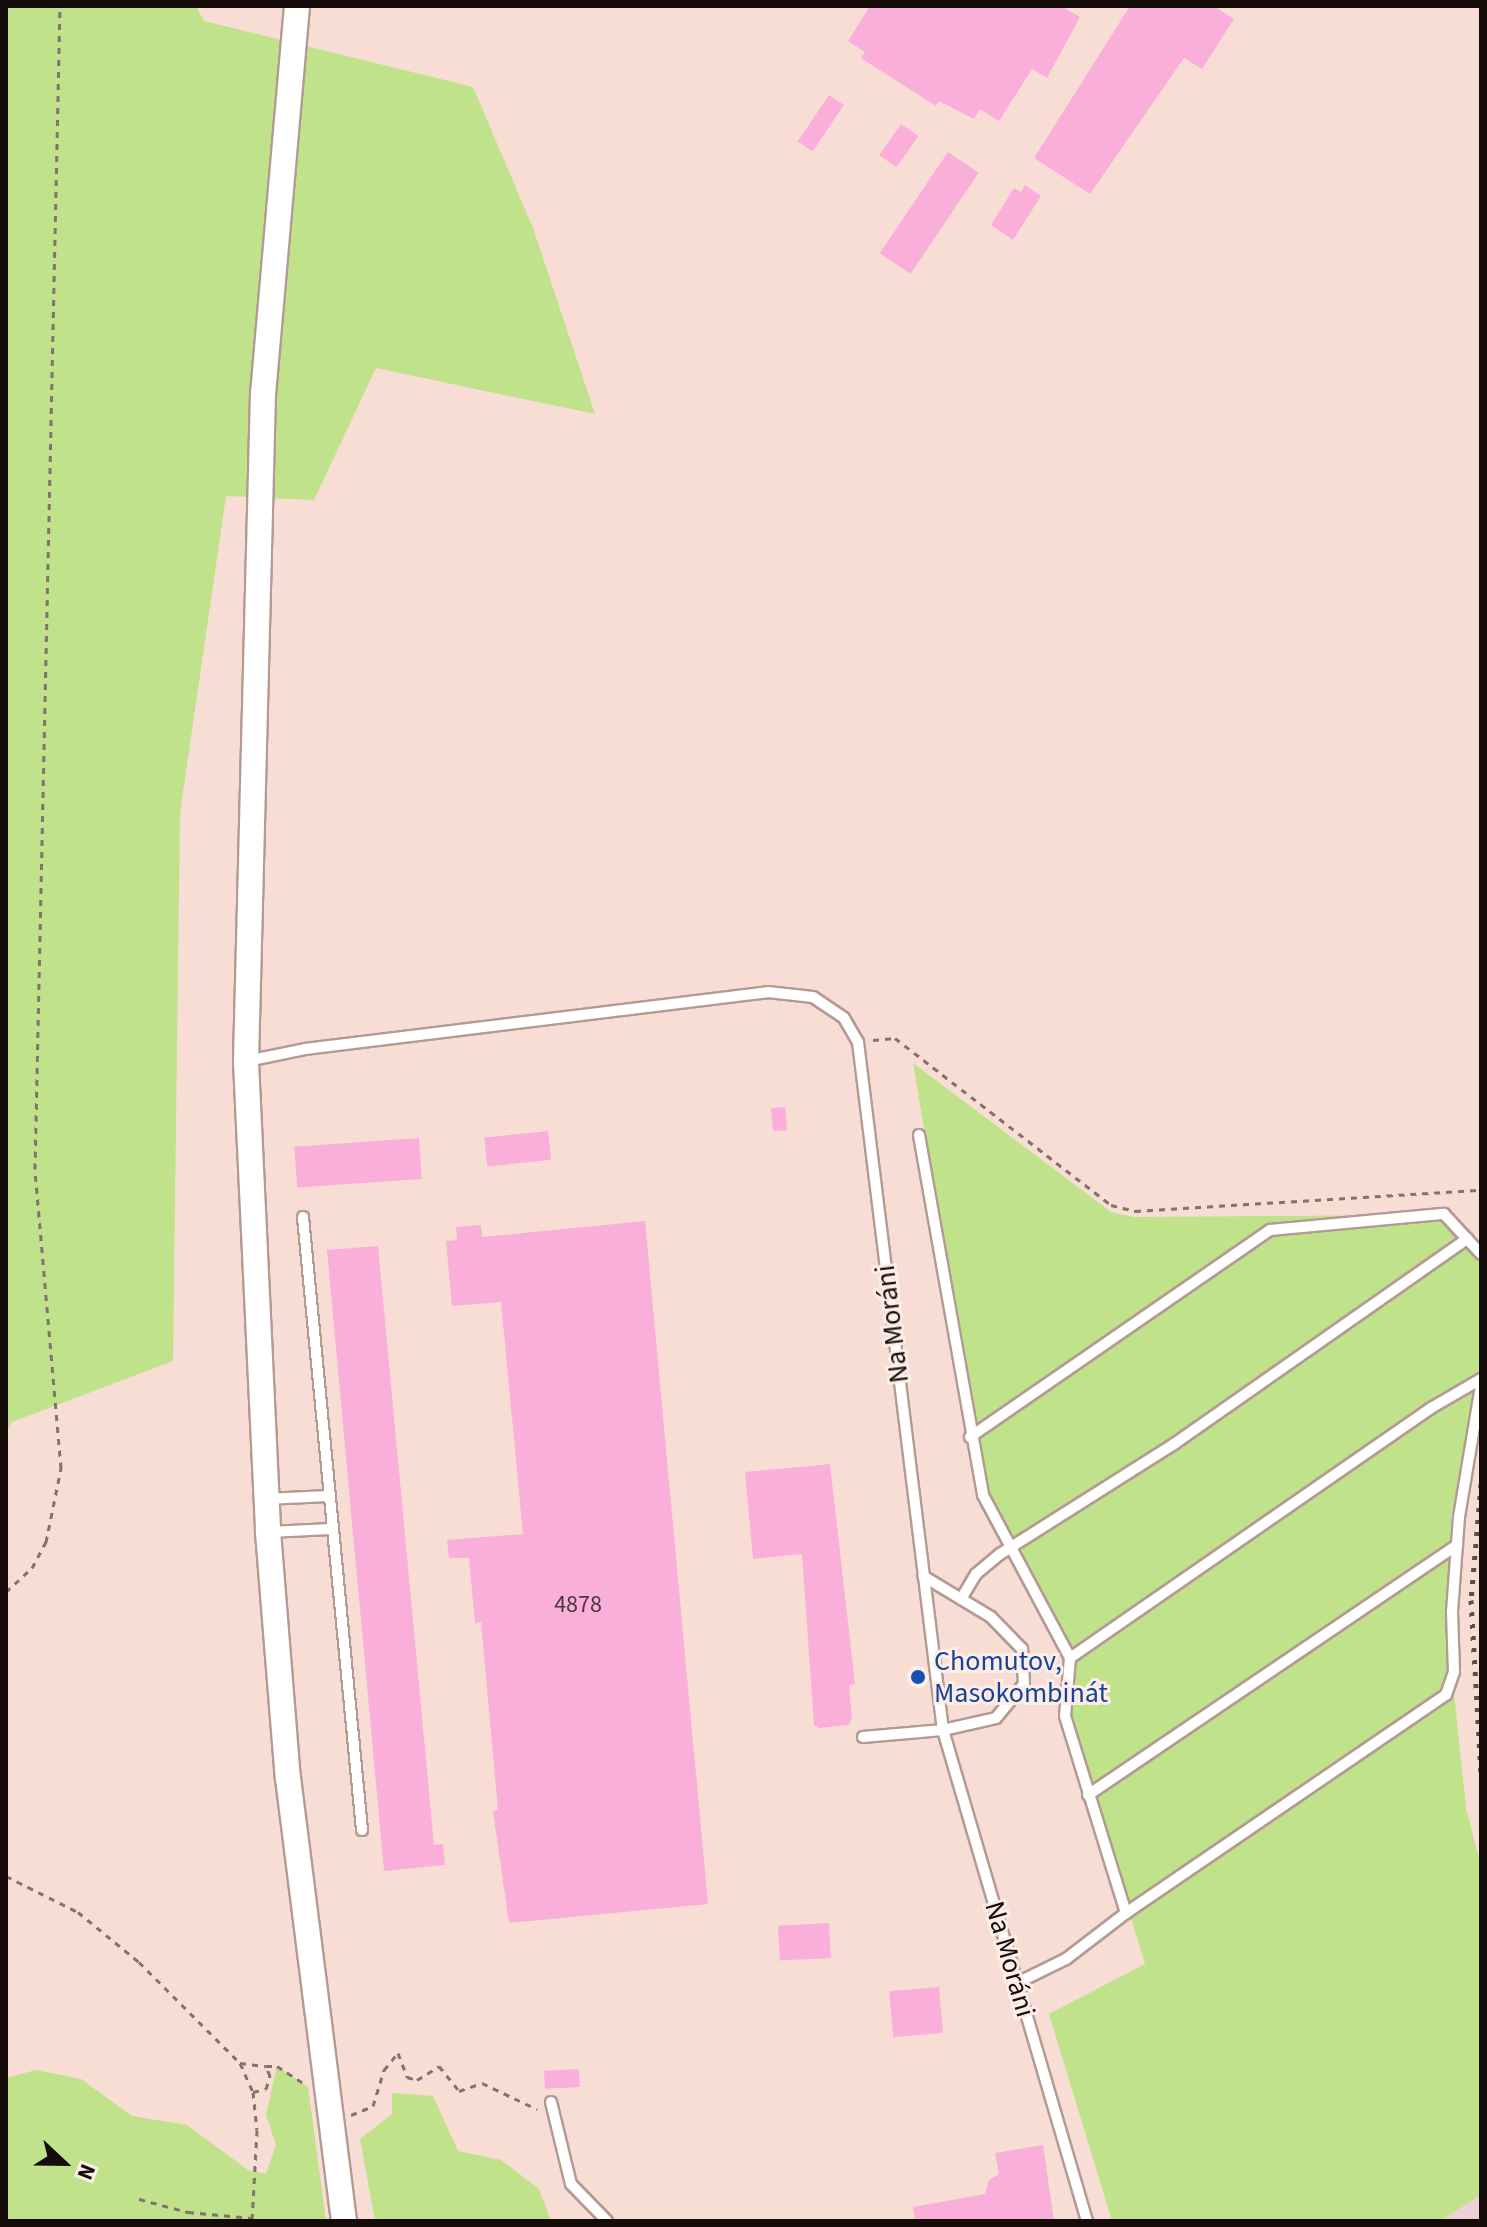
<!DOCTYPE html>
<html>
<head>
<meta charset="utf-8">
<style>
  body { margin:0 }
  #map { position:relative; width:1487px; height:2227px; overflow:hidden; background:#f7ddd4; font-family:"Source Sans 3",sans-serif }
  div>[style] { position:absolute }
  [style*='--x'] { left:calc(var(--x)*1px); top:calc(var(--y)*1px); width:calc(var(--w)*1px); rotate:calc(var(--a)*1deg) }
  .commercial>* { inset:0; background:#ecd2d7 }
  .green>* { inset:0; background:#bfe28b }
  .building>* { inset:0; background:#f9afd9; transform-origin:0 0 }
  .path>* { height:3px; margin-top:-1.5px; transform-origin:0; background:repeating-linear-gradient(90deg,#84726c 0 6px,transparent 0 12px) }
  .roads { filter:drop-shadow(2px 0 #b39b93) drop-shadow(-2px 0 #b39b93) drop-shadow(0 2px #b39b93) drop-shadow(0 -2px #b39b93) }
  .service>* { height:10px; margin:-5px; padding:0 5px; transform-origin:5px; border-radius:5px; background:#fff }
  .tertiary>* { height:24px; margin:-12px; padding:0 12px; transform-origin:12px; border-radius:12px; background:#fff }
  .rail>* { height:5px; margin-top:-2.5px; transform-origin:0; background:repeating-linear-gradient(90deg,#5b4d48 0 4px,transparent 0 12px) }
  .dots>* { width:22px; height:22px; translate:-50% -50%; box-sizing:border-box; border:4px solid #fcede7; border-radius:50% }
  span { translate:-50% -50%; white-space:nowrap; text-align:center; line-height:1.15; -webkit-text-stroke:6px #fcede7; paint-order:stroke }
  .number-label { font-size:24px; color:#4e353d }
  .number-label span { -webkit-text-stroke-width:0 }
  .street-label { font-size:28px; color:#150c09 }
  .transit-label { font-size:28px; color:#164399 }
  .left { translate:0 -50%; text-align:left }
  .frame { position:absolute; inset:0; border:8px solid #150c09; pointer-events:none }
  .north { position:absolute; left:24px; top:2123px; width:80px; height:80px; -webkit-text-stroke:6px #fcede7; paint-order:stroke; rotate:112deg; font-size:22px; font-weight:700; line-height:32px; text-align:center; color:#150c09 }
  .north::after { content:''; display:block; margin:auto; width:28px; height:36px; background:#150c09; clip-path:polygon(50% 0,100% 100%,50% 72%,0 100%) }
</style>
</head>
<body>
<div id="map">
  <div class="commercial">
    <div style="clip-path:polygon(1481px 2195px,1481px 2221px,1440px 2221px)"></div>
  </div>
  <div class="green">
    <div style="clip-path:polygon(6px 6px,196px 6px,204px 21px,473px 87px,533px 228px,595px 414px,376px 368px,314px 500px,226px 496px,180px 813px,173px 1361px,12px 1422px,6px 1432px)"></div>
    <div style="clip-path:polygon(913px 1063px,1111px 1212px,1134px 1217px,1439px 1215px,1481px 1248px,1481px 1371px,1451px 1517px,1450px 1654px,1466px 1808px,1481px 1867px,1481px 2195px,1440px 2221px,1112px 2221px,1049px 2014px,1145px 1964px,1071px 1719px,1074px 1652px,985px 1489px)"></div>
    <div style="clip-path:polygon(277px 2066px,308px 2087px,326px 2221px,6px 2221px,6px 2078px,36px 2070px,81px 2079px,132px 2116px,187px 2125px,248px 2170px,266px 2174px,276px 2145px,266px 2115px)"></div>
    <div style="clip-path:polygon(392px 2093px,433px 2096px,458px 2151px,501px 2160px,539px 2189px,551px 2221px,375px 2221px,360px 2139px,392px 2114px)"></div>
  </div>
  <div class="building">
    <div style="clip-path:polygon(870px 6px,1061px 6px,1080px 17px,1047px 78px,1032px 69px,999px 121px,980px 109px,974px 119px,939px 101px,936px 106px,861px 58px,865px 52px,848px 41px)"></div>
    <div style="clip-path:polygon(1130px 6px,1214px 6px,1234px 19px,1202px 69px,1184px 58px,1090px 194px,1034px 158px)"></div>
    <div style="left:829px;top:95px;width:18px;height:56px;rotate:34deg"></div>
    <div style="left:901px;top:124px;width:21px;height:38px;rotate:35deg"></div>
    <div style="left:948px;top:152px;width:37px;height:122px;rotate:34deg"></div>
    <div style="clip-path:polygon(1025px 185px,1041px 196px,1013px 240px,991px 225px,1014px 188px,1021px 192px)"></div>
    <div style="left:785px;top:1107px;width:23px;height:14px;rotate:85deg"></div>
    <div style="left:548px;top:1131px;width:29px;height:64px;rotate:84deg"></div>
    <div style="left:419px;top:1138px;width:41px;height:125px;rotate:86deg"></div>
    <div style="clip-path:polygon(645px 1221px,708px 1904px,509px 1923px,493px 1811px,498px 1810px,481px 1622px,475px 1623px,469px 1558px,449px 1558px,447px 1540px,523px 1534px,501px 1302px,452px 1306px,446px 1241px,457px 1240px,456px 1227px,481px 1225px,482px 1237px)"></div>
    <div style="clip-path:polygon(378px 1246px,434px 1845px,443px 1844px,445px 1865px,384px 1871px,327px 1250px)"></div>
    <div style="clip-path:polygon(830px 1464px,855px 1684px,849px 1685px,852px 1719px,848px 1725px,819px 1728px,814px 1725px,802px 1554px,753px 1559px,745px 1472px)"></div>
    <div style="left:829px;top:1923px;width:35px;height:51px;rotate:87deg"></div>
    <div style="left:939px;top:1987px;width:46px;height:50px;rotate:85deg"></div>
    <div style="left:579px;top:2069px;width:18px;height:35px;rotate:87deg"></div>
    <div style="clip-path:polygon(1043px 2145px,1054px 2221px,915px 2221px,913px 2207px,985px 2194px,989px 2180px,999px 2174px,995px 2153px)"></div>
  </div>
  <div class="path">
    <div style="--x:873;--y:1040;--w:22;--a:-5"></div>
    <div style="--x:895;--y:1038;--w:273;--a:37.7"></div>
    <div style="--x:1111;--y:1205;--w:25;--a:14"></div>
    <div style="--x:1135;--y:1211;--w:347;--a:-3.5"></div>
    <div style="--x:6;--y:1592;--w:35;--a:-43"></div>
    <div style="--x:32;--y:1568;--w:30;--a:-62"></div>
    <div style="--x:46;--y:1542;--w:76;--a:-78.5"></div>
    <div style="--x:61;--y:1468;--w:300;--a:-95"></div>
    <div style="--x:35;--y:1169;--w:1163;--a:-88.77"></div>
    <div style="--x:6;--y:1876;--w:80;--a:26.6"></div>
    <div style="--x:78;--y:1912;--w:79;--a:39.3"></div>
    <div style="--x:139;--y:1962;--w:143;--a:45"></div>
    <div style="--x:240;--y:2063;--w:32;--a:66"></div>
    <div style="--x:253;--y:2092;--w:38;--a:84"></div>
    <div style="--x:257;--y:2130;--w:91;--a:93.1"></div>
    <div style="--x:240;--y:2063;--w:26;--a:7"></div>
    <div style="--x:253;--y:2092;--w:13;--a:-13"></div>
    <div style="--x:266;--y:2089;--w:14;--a:-73"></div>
    <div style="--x:270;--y:2076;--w:11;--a:-112"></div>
    <div style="--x:266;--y:2066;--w:11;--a:0"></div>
    <div style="--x:277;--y:2066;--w:33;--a:33"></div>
    <div style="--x:351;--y:2115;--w:24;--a:-22"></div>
    <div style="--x:373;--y:2106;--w:38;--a:-73"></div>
    <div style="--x:384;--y:2070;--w:22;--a:-51"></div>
    <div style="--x:398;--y:2053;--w:26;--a:69"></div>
    <div style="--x:407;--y:2077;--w:10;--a:17"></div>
    <div style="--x:417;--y:2080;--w:26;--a:-32"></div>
    <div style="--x:439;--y:2066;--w:32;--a:51"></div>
    <div style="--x:459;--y:2091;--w:24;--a:-19"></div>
    <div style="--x:482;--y:2083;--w:61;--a:25.3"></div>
    <div style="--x:139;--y:2199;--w:51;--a:14.9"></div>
    <div style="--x:188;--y:2212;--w:64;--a:5.4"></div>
  </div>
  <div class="roads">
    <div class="service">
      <div style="--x:247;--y:1061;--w:59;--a:-11.7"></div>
      <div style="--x:305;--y:1049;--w:466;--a:-7"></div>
      <div style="--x:768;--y:992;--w:45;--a:6.3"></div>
      <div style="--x:813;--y:997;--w:37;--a:34"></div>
      <div style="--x:844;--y:1018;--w:28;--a:60"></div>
      <div style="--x:858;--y:1042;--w:693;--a:82.96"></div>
      <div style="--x:943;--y:1730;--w:512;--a:73.65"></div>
      <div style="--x:919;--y:1135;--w:366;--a:79.9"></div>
      <div style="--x:983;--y:1495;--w:185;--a:61.9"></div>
      <div style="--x:1070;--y:1658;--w:58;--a:94.9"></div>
      <div style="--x:1065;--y:1716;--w:206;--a:72.8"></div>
      <div style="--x:1126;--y:1913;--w:387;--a:-34.3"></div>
      <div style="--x:1446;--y:1695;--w:24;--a:-71"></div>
      <div style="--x:1454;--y:1672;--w:60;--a:-91.9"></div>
      <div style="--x:1452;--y:1612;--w:95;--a:-85.8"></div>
      <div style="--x:1459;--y:1517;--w:133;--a:-80.5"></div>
      <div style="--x:303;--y:1217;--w:616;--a:84.5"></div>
      <div style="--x:970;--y:1437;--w:364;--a:-34.6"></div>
      <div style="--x:1270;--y:1230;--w:175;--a:-5.3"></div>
      <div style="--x:1444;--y:1214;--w:54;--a:47.2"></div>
      <div style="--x:266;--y:1499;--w:62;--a:-2.8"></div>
      <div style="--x:269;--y:1532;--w:62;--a:-2.8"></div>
      <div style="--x:961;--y:1599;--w:29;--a:-59"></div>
      <div style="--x:976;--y:1574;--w:31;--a:-40"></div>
      <div style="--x:1000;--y:1554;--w:206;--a:-32.3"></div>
      <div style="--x:1174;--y:1444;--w:358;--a:-35"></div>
      <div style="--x:1070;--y:1658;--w:439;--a:-34.7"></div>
      <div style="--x:1431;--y:1408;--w:58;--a:-30.1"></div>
      <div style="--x:863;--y:1737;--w:80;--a:-5"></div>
      <div style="--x:943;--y:1730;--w:54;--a:-12.8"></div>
      <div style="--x:996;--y:1718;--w:44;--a:-50.5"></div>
      <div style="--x:1024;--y:1684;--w:35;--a:-93"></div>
      <div style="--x:1022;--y:1649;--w:45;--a:-134.1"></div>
      <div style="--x:991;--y:1617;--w:79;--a:-148.9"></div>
      <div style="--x:1088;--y:1795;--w:446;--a:-34.1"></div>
      <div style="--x:1017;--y:1983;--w:55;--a:-26.1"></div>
      <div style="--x:1066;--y:1959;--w:76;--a:-37.5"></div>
      <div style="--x:551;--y:2102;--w:84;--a:76.3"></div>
      <div style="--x:571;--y:2184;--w:52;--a:45.8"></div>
    </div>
    <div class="tertiary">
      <div style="--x:297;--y:6;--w:388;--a:95"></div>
      <div style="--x:263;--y:393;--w:669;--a:91.46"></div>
      <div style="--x:246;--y:1062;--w:471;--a:87.3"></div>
      <div style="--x:268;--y:1532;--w:247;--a:85.4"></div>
      <div style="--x:288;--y:1778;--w:447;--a:82.8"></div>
    </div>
  </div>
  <div class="rail">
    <div style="--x:1481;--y:1484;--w:116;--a:94.9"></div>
    <div style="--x:1471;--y:1600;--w:173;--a:86.7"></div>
  </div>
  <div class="dots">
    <div style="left:918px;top:1677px;background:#1a4fb4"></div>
  </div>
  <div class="number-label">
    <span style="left:578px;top:1605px">4878</span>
  </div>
  <div class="street-label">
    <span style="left:892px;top:1324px;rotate:-97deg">Na Moráni</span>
    <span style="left:1010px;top:1959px;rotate:74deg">Na Moráni</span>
  </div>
  <div class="transit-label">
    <span class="left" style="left:934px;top:1677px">Chomutov,<br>Masokombinát</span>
  </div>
  <div class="frame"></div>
  <div class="north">N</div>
</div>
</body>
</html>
